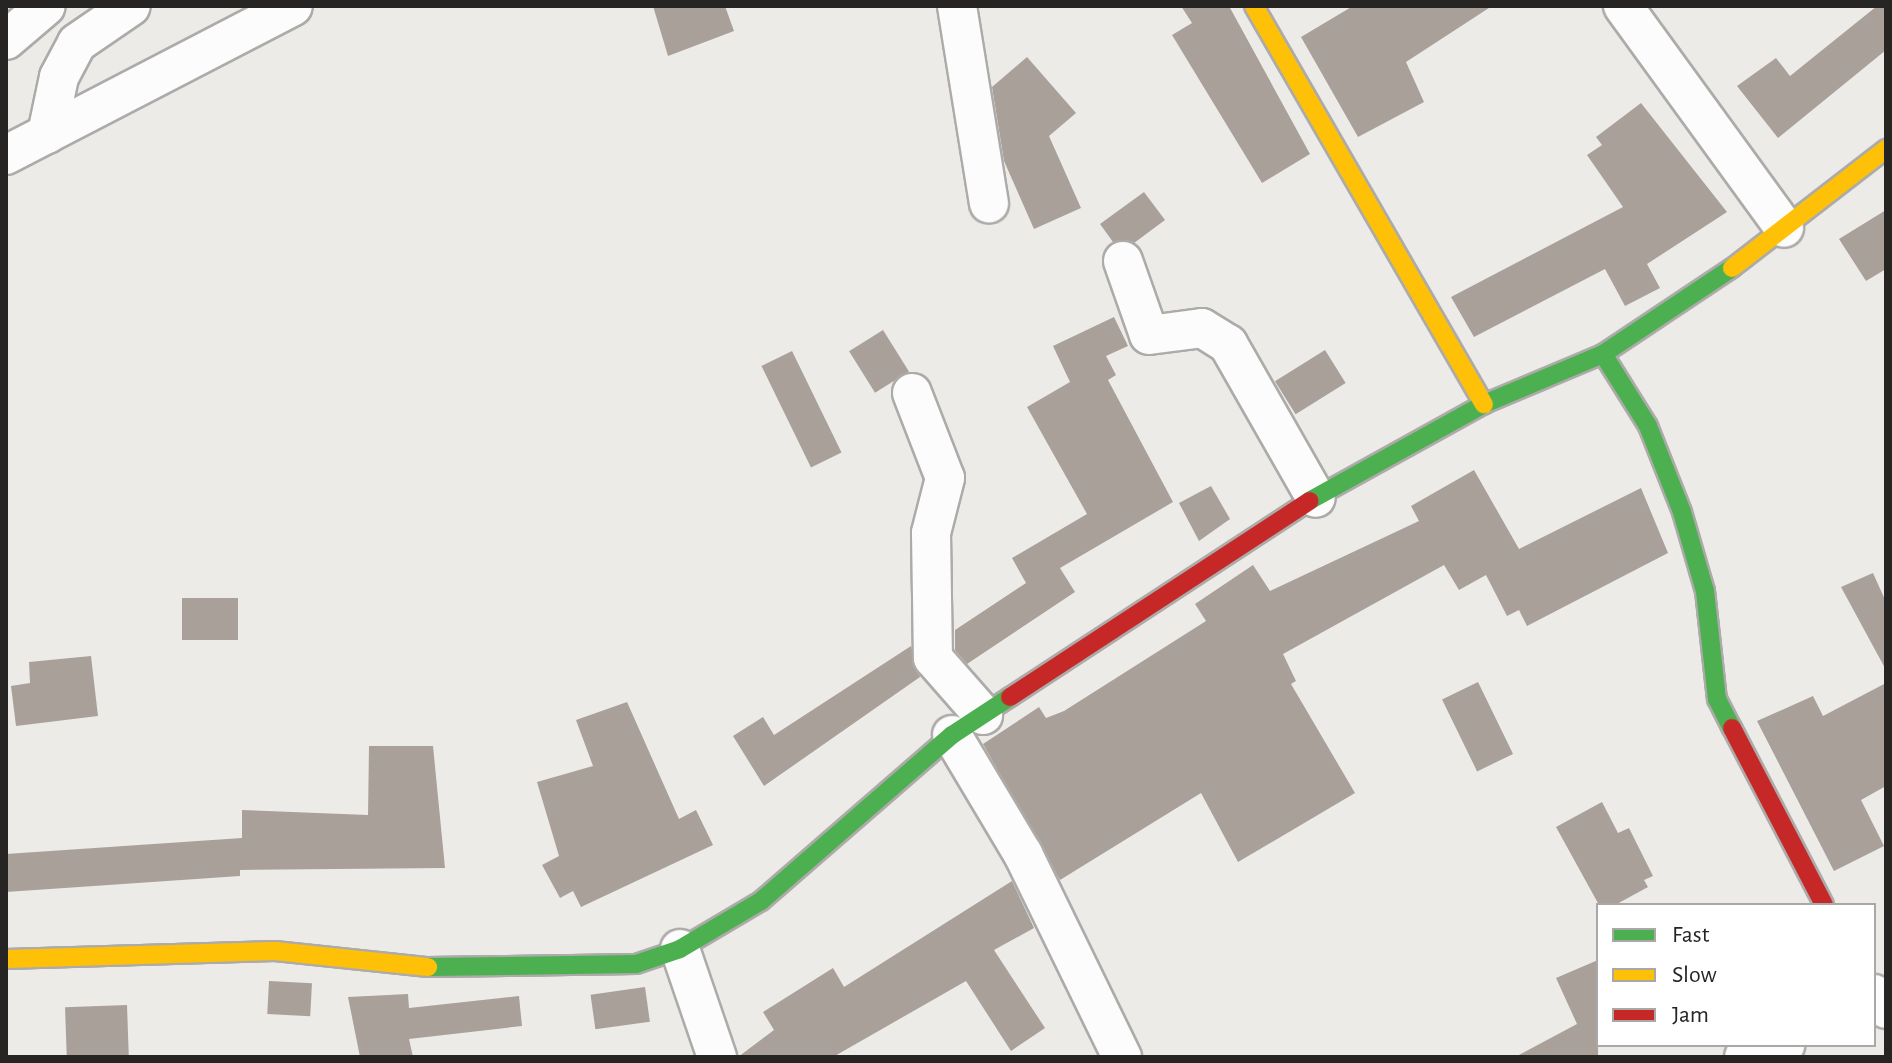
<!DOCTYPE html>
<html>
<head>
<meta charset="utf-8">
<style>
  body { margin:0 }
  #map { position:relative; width:1892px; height:1063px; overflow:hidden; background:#edebe8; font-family:"Alegreya Sans",sans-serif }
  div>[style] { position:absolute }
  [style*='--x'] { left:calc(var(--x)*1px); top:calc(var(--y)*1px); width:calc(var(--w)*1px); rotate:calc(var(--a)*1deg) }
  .building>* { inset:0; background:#a9a09a; transform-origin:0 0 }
  .roads { filter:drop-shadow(2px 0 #adaba9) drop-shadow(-2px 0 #adaba9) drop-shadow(0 2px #adaba9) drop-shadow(0 -2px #adaba9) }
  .street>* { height:38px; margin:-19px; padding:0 19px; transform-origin:19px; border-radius:19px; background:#fcfcfc }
  .fast>* { height:18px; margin:-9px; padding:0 9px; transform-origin:9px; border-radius:9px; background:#4caf50 }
  .slow>* { height:18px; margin:-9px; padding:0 9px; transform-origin:9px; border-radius:9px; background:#ffc107 }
  .jam>* { height:18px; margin:-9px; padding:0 9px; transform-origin:9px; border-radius:9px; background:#c62828 }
  span { translate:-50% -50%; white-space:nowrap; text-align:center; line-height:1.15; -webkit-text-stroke:8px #fff; paint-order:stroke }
  .frame { position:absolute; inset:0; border:8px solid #272524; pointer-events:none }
  .legend { position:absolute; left:1596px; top:903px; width:280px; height:144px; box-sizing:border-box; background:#fff; border:2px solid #a9a8a7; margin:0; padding:10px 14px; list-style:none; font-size:24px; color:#272524 }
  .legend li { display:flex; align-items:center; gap:16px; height:40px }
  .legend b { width:40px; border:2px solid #a9a8a7 }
</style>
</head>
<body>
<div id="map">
  <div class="building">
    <div style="clip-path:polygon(653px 6px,725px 6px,734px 31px,668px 56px)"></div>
    <div style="clip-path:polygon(1181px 6px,1229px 6px,1310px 154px,1262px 183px,1172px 35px,1192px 23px)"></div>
    <div style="clip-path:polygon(1353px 6px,1492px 6px,1406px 62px,1424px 102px,1358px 137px,1301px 37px)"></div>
    <div style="clip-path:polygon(1877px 6px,1886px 6px,1886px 50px,1778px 138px,1737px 86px,1776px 58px,1790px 76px)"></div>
    <div style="clip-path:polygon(1027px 57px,1076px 113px,1049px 136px,1081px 208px,1034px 229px,1004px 161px,992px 87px)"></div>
    <div style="clip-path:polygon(1641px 103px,1727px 212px,1647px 264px,1660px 288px,1625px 306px,1605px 269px,1474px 337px,1451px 297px,1623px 207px,1587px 155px,1602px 145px,1596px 137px)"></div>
    <div style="clip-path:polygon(1144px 192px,1165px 220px,1134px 243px,1113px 242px,1100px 224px)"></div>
    <div style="clip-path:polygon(1886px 210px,1886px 269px,1866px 281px,1839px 239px)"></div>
    <div style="clip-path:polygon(1114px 317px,1128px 346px,1106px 356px,1116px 375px,1108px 380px,1173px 502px,1060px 568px,1075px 592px,967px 664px,955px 650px,955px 630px,1026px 583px,1012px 558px,1087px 514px,1027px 407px,1070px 382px,1053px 346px)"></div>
    <div style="left:883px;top:330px;width:49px;height:40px;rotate:58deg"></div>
    <div style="left:1325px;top:350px;width:39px;height:59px;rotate:58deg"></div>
    <div style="left:792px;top:351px;width:113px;height:34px;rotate:64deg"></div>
    <div style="clip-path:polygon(1474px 470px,1519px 549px,1641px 488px,1668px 553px,1527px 626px,1519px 610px,1507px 616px,1486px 575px,1459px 590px,1444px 565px,1283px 654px,1296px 681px,1291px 684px,1355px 793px,1238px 862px,1201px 793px,1060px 880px,983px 744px,1039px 707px,1046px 718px,1064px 711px,1206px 621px,1195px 604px,1253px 565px,1270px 591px,1419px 521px,1411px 506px)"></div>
    <div style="clip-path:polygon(1211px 486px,1230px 519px,1199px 541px,1179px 503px)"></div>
    <div style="clip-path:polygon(1873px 573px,1886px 602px,1886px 670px,1841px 587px)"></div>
    <div style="left:238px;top:598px;width:42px;height:56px;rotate:90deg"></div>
    <div style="clip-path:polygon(911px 646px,920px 677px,764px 786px,733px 736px,763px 717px,774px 735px)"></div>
    <div style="clip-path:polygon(91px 656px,98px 716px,16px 726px,11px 686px,30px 683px,29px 662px)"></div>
    <div style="left:1478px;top:682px;width:80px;height:40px;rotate:64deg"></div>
    <div style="clip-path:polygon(1886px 683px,1886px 786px,1861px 800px,1884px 846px,1834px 871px,1757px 721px,1813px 696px,1823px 716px)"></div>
    <div style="clip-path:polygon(627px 702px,679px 819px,696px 810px,713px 845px,581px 907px,573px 891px,560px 898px,542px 865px,559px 856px,537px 782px,593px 766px,576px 720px)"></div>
    <div style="clip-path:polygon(369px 746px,433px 746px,445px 868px,240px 870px,240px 876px,6px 892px,6px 854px,242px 838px,242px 810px,368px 815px)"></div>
    <div style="clip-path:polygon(1602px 802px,1618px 833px,1629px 828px,1653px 876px,1644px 880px,1648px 887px,1615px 905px,1599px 905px,1556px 827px)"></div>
    <div style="clip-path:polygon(1012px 881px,1034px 928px,994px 950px,1045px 1028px,1011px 1051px,966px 981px,833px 1057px,738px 1057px,774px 1030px,763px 1012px,833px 968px,844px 987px)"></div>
    <div style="clip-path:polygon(1598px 960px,1598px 1057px,1515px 1057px,1577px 1024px,1556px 978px)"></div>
    <div style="left:269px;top:981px;width:43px;height:33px;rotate:3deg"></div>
    <div style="left:645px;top:987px;width:35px;height:55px;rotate:82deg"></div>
    <div style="clip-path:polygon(408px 994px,409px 1008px,519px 996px,522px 1026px,409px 1039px,413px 1057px,360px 1057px,348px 997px)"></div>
    <div style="left:127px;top:1005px;width:52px;height:62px;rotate:88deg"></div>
  </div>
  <div class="roads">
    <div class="street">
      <div style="--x:957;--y:6;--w:200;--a:80.8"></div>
      <div style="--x:1623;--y:6;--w:274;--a:54"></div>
      <div style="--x:6;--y:40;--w:52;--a:-40.4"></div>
      <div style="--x:47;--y:134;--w:58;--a:-78.1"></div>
      <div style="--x:59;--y:77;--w:38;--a:-62"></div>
      <div style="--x:77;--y:43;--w:65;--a:-34.4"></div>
      <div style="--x:6;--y:155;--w:323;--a:-27.4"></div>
      <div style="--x:1123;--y:261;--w:78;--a:70.6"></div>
      <div style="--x:1149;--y:335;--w:53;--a:-7.5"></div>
      <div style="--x:1202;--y:328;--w:31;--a:32"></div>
      <div style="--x:1228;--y:344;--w:177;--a:60.3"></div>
      <div style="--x:912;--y:393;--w:91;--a:68.8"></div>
      <div style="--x:945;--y:478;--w:57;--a:104.3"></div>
      <div style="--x:931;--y:533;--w:125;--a:89.1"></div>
      <div style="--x:933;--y:658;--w:76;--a:48.7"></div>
      <div style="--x:952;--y:735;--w:139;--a:59.2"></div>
      <div style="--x:1023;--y:854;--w:226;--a:64"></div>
      <div style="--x:680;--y:949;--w:114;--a:71.1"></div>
      <div style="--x:1874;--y:994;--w:19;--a:51"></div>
      <div style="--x:1744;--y:1057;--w:43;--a:-16.3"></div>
    </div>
    <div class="fast">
      <div style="--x:1603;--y:354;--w:85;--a:58"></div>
      <div style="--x:1648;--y:426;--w:92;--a:68.4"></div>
      <div style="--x:1682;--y:512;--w:82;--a:73.8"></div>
      <div style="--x:1705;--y:591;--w:109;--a:83.7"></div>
      <div style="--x:1717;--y:699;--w:33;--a:63"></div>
      <div style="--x:1309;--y:501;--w:200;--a:-29"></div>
      <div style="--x:1484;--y:404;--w:129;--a:-22.8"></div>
      <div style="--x:1603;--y:354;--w:155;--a:-33.7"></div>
      <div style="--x:428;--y:967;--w:208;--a:-0.8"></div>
      <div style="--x:636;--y:964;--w:46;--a:-18.8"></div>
      <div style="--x:680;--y:949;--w:94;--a:-30.7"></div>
      <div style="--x:761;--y:901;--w:253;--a:-41"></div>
      <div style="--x:952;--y:735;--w:69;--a:-33.2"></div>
    </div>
    <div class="slow">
      <div style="--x:1254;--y:6;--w:460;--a:60"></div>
      <div style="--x:1732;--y:268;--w:195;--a:-37.7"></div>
      <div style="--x:6;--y:959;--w:269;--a:-1.7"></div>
      <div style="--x:275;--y:951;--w:154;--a:6"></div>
    </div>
    <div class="jam">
      <div style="--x:1010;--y:697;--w:358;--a:-33.2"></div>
      <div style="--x:1732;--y:728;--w:199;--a:62.5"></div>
    </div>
  </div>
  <div class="frame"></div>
  <ul class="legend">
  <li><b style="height:10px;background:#4caf50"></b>Fast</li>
  <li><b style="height:10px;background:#ffc107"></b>Slow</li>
  <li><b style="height:10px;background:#c62828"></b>Jam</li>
  </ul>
</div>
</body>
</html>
